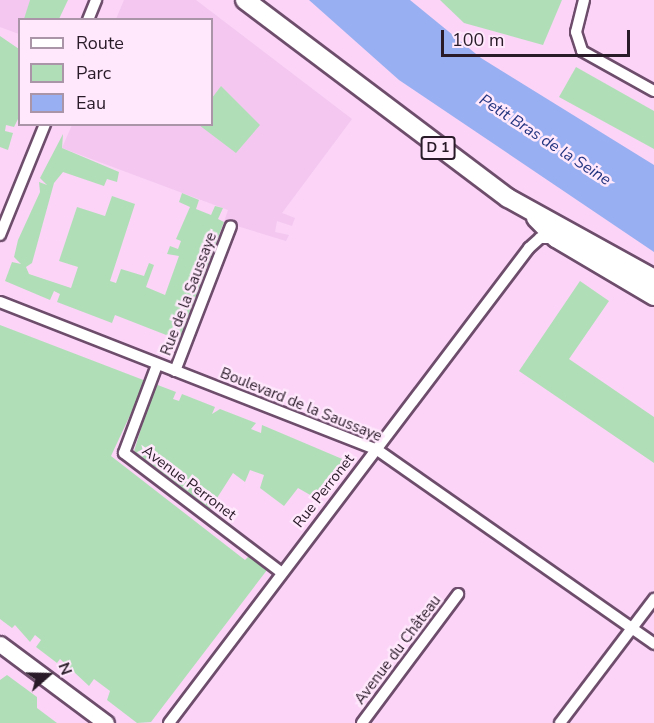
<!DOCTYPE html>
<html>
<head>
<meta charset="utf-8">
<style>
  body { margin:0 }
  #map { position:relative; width:654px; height:723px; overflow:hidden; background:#fbd4f7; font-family:"Nunito Sans",sans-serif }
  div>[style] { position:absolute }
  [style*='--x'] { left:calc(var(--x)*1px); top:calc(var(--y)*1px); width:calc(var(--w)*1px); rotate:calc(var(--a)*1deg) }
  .built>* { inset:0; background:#f3c7f0 }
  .green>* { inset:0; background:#b0dfb7 }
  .water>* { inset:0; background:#98b0f1 }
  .roads { filter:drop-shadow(2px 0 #6d4d6b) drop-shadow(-2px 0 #6d4d6b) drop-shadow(0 2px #6d4d6b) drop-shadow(0 -2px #6d4d6b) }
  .street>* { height:10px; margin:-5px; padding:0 5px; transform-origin:5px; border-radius:5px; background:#fff }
  .secondary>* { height:15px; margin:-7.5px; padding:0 7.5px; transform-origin:7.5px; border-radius:7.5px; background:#fff }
  .primary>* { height:18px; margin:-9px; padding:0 9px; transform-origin:9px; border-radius:9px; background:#fff }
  span { translate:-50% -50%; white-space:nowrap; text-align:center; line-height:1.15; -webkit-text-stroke:5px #ffe7fc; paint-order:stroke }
  .shield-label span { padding:2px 4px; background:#ffe7fc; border:2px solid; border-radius:4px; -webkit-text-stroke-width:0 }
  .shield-label { font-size:14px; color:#291b28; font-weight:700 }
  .street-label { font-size:15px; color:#291b28 }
  .water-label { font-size:16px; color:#22347f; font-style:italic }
  .legend { position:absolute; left:18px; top:18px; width:195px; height:108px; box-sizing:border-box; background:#ffe7fc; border:2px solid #a995a7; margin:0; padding:8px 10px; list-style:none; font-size:18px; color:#291b28 }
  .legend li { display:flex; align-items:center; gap:12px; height:30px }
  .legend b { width:30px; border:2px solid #a995a7 }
  .north { position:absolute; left:18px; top:645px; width:60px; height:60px; -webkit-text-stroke:4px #ffe7fc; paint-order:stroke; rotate:70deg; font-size:16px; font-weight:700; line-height:24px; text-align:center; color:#291b28 }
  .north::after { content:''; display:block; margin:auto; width:21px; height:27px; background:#291b28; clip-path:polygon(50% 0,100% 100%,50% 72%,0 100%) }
  .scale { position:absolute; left:441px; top:30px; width:189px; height:27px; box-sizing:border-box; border:3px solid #291b28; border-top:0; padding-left:8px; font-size:18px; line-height:21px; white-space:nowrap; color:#291b28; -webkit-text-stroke:4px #ffe7fc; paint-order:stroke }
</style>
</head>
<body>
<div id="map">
  <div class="built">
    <div style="clip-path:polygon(0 0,30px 0,57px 12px,54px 19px,20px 20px,19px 34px,0 27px)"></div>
    <div style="clip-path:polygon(124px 0,196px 0,352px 119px,282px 213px,295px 218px,292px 226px,277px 221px,275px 232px,289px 235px,286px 241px,224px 222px,228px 210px,62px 148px,72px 125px,212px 124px,212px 20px,116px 19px)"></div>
  </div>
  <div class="green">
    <div style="clip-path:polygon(30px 0,68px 0,59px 19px,24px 19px)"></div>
    <div style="clip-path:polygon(440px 0,562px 0,543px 45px,464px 23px)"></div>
    <div style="clip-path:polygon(0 36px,19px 49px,19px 117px,14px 127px,6px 125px,5px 131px,13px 133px,8px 150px,0 147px)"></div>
    <div style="clip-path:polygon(576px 67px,654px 111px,654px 149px,559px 97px)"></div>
    <div style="clip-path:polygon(221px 86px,260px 125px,236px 153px,199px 125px,212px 124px,212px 98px)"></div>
    <div style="clip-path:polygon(63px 134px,62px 148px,119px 172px,117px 182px,107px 179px,104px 186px,63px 172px,54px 183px,32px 263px,26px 267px,29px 274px,71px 288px,78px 267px,59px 261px,77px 207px,105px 216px,112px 196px,135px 204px,110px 281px,116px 283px,121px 269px,144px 276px,149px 263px,154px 265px,146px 287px,165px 295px,179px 256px,167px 254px,170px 246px,178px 249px,181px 241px,176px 239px,190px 207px,179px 202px,182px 193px,199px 200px,196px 209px,211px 215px,215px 206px,223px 208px,218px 219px,224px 222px,179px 340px,115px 315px,112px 323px,57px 302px,60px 294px,54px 291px,50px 300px,5px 281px,12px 262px,21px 264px,14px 257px,18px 240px,40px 192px,39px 182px,47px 185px,40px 178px)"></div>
    <div style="clip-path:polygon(580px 281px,609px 301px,569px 359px,654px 417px,654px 463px,519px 371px)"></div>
    <div style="clip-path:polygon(0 325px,146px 381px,111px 456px,245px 560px,249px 556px,267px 570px,151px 722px,137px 723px,107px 700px,110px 691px,94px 679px,89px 686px,60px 659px,57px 663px,36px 647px,41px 640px,35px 635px,30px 642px,15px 625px,12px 628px,0 619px)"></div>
    <div style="clip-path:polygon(155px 384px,176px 392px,173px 399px,179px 401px,182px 394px,215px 407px,212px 414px,220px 409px,256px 423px,251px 429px,261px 433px,262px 425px,347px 461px,319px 500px,298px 488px,284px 506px,260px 488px,264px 475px,250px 470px,245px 482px,233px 473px,210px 509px,134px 451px)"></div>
    <div style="clip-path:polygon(7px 675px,37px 697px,37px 708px,57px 723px,0 723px,0 680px)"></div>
  </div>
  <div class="water">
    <div style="clip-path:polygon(309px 0,410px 0,481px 58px,654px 165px,654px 252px,399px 80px)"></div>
  </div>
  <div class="roads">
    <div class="street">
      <div style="--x:584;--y:0;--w:33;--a:104"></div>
      <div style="--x:576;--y:32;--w:20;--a:72"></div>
      <div style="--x:582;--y:51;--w:82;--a:29.1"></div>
      <div style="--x:88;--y:20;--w:22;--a:-68"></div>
      <div style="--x:0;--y:235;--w:120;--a:-67.9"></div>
      <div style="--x:0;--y:302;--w:404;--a:21.4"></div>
      <div style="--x:376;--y:449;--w:340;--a:35"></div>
      <div style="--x:157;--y:365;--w:94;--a:110.6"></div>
      <div style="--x:124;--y:453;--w:197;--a:37.2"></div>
      <div style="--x:175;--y:371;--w:155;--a:-68.9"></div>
      <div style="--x:169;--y:723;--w:596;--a:-52.84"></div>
      <div style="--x:529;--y:248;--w:15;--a:-42"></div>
      <div style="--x:540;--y:238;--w:15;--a:0"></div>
      <div style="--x:362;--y:723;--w:161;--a:-53.3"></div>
      <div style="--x:560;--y:723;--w:156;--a:-52.8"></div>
    </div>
    <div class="secondary">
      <div style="--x:0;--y:644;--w:132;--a:36.7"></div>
    </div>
    <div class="primary">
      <div style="--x:245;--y:0;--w:329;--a:37"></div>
      <div style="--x:508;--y:198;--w:167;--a:29"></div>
      <div style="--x:536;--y:218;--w:28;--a:45"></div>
      <div style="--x:556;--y:238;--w:114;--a:30.6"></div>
    </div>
  </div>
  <div class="shield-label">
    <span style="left:438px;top:148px">D 1</span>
  </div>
  <div class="street-label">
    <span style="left:189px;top:294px;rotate:-69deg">Rue de la Saussaye</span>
    <span style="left:301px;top:405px;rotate:22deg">Boulevard de la Saussaye</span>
    <span style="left:189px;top:483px;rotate:37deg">Avenue Perronet</span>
    <span style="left:324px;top:491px;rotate:-52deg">Rue Perronet</span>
    <span style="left:398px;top:650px;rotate:-53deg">Avenue du Château</span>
  </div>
  <div class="water-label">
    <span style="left:545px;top:140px;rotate:33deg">Petit Bras de la Seine</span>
  </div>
  <ul class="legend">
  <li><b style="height:8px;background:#fff"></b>Route</li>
  <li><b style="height:16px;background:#b0dfb7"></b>Parc</li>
  <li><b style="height:16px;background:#98b0f1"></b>Eau</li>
  </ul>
  <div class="north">N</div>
  <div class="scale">100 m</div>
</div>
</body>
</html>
